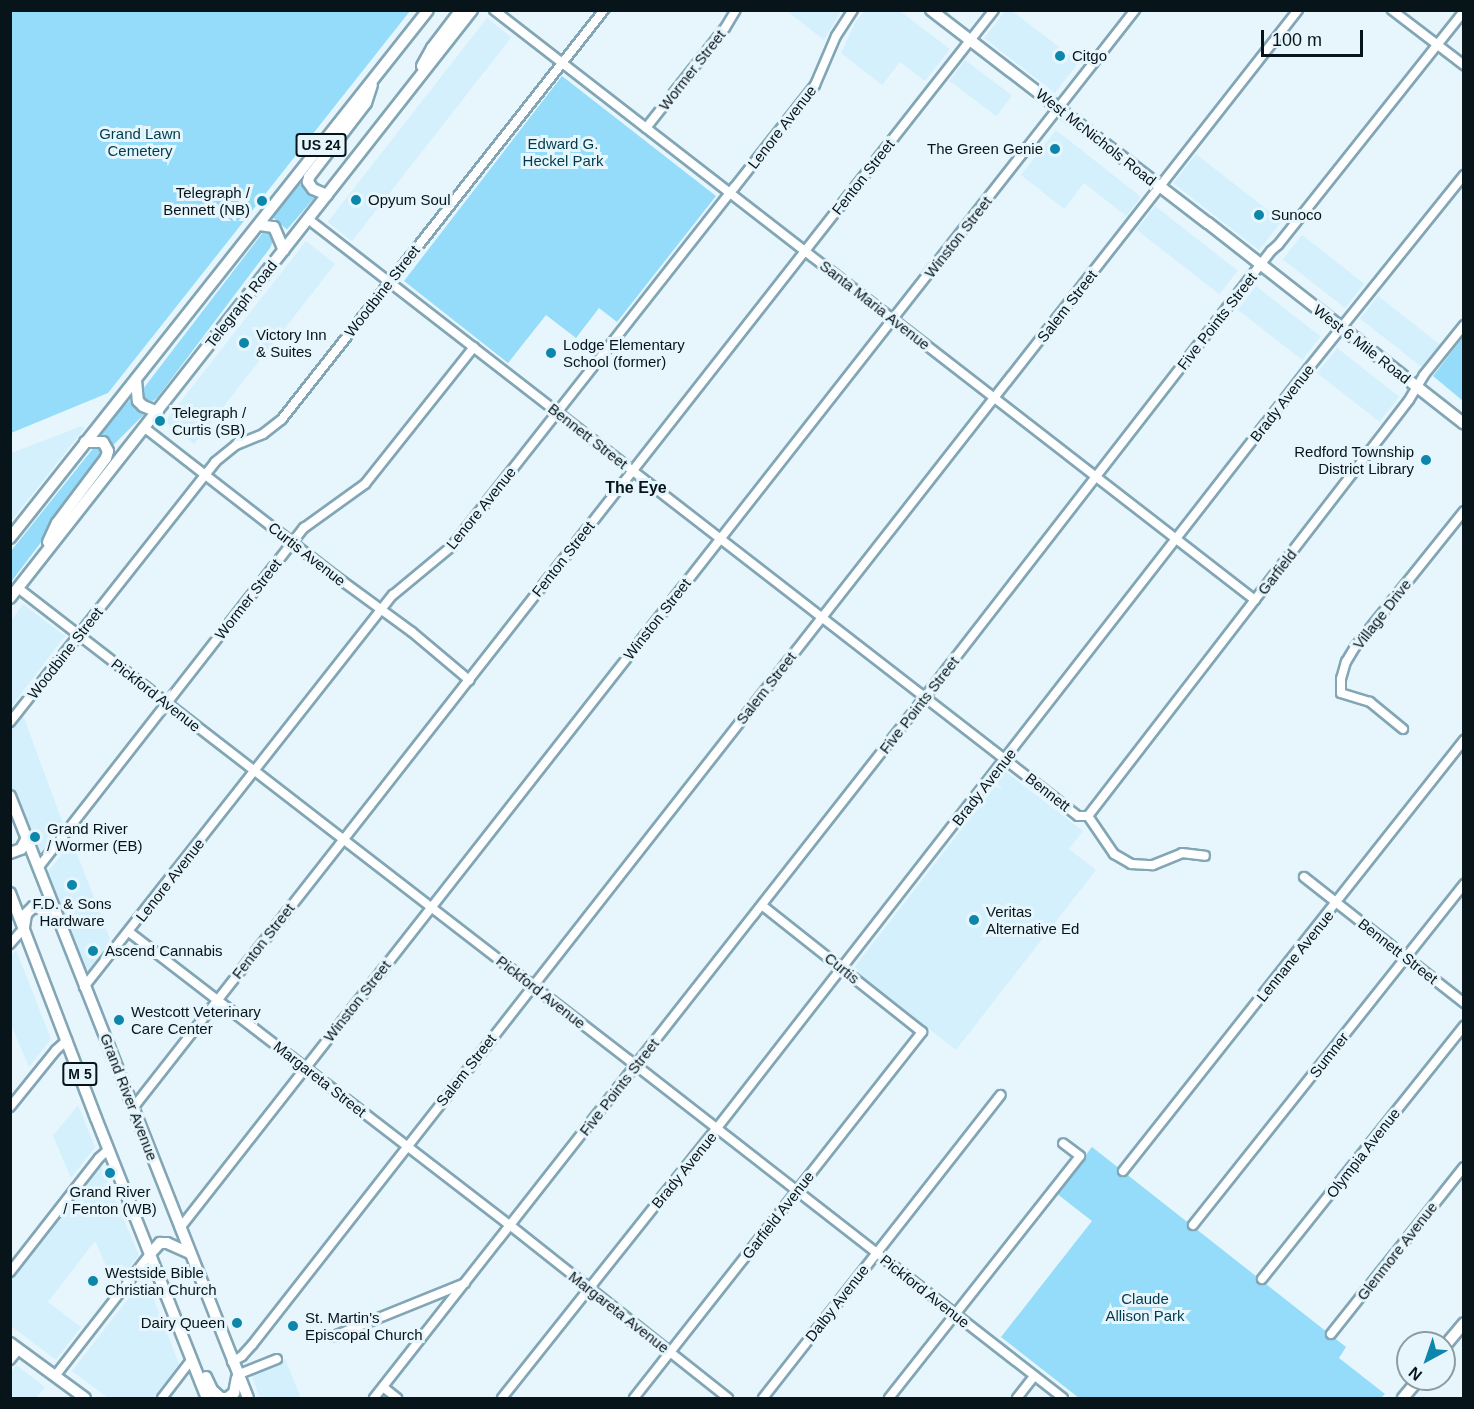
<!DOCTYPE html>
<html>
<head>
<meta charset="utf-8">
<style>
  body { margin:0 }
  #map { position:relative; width:1474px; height:1409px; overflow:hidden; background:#e7f6fd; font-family:Helvetica,sans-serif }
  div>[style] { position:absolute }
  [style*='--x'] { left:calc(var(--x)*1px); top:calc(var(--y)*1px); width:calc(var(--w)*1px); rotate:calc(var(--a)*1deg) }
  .built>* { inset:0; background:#d4f0fc; transform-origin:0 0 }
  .green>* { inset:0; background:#94dcf9; transform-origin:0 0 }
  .roads { filter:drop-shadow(2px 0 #82a6b5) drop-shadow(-2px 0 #82a6b5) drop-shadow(0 2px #82a6b5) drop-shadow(0 -2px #82a6b5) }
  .minor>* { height:8px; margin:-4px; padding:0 4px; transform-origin:4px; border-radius:4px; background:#fff }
  .major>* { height:10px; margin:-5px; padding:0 5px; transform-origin:5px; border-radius:5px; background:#fff }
  .dots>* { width:16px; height:16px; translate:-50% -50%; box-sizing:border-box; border:3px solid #e7f6fd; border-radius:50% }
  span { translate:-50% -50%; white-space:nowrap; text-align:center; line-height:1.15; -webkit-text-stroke:6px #e7f6fd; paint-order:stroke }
  .shield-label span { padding:2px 4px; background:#e7f6fd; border:2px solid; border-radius:4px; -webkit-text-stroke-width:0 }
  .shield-label { font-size:14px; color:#07151a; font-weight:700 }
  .poi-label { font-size:15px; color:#07151a }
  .left { translate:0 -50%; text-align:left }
  .right { translate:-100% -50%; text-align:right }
  .street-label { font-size:15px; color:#07151a }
  .park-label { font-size:15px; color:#003b4d }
  .neighbourhood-label { font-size:16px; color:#07151a; font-weight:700 }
  .frame { position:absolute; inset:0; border:12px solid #07151a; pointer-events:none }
  .north { position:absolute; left:1396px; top:1331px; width:60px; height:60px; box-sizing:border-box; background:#e7f6fd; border:2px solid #8d9ca2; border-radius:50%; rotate:220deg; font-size:16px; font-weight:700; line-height:24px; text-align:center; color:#07151a }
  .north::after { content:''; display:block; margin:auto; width:21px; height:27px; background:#0c87ab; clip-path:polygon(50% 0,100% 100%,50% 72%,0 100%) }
  .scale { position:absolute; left:1261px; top:30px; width:102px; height:27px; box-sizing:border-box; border:3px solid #07151a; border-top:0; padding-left:8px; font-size:18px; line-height:21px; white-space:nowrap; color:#07151a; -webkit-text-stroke:4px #e7f6fd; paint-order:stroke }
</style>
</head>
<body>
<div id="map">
  <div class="built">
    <div style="clip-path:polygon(865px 10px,900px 11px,950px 49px,925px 81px,900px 62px,882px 85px,841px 53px,855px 23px)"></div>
    <div style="clip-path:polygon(1006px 10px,1012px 11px,1079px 62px,1055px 93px,984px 38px)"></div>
    <div style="clip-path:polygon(787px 11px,841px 11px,824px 40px)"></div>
    <div style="left:487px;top:18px;width:31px;height:259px;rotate:38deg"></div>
    <div style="left:965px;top:60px;width:59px;height:26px;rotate:37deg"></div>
    <div style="clip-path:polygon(1056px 130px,1141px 197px,1126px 216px,1084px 183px,1064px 209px,1021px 175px)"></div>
    <div style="left:1196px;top:154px;width:109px;height:37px;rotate:38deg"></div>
    <div style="left:1155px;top:206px;width:105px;height:30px;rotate:38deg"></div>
    <div style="left:1302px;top:235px;width:79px;height:31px;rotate:38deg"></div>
    <div style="left:306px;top:241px;width:37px;height:229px;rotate:38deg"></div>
    <div style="left:1256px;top:286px;width:82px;height:30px;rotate:38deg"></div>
    <div style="left:1378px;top:296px;width:79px;height:29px;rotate:38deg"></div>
    <div style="left:1337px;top:348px;width:79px;height:32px;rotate:38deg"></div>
    <div style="clip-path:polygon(82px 426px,84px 429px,11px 521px,11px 453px)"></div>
    <div style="clip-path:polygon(23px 604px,65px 636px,11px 707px,11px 621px)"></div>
    <div style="clip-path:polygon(19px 714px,24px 718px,65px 829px,38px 863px,11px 792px,11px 725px)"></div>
    <div style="clip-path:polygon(1006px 772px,1083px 831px,1069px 849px,1096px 870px,956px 1050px,853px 969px)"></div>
    <div style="clip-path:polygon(72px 841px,114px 949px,84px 986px,44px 877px)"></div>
    <div style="clip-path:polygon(16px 950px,51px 1039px,29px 1067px,11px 1025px,11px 956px)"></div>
    <div style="clip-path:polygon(78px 1105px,95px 1147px,71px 1178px,53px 1136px)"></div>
    <div style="clip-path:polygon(100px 1164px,139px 1255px,115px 1286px,95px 1241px,48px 1302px,81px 1327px,56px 1360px,11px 1326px,11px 1280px)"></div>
    <div style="clip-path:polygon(145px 1277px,179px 1364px,153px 1398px,108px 1398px,72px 1371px)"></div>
    <div style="clip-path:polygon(285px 1359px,301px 1398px,260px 1398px,251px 1374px)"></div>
    <div style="clip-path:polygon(16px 1365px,45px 1387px,36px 1398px,11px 1398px,11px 1373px)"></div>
  </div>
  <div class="green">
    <div style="clip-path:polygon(11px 10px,410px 11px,108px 393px,11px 433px)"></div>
    <div style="clip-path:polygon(562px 76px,716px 196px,617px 322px,599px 308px,576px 338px,546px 315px,508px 363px,404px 281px)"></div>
    <div style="left:300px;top:184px;width:20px;height:43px;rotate:41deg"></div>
    <div style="clip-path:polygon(264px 231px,272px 231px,274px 239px,270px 248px,157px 398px,153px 401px,144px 400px,143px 389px)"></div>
    <div style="clip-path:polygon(1463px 337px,1463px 401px,1433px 376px)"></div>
    <div style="left:130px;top:400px;width:20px;height:46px;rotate:45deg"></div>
    <div style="clip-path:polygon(95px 446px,104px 451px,101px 463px,11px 582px,11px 551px)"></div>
    <div style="clip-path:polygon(1092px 1147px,1346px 1347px,1339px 1358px,1385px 1394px,1381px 1398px,1079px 1398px,1001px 1337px,1092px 1221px,1056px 1193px)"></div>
  </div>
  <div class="roads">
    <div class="minor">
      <div style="--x:494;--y:10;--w:963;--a:37.79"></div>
      <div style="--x:1392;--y:10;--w:91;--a:37.4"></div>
      <div style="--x:646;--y:128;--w:127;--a:-51.7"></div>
      <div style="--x:725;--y:28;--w:21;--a:-59"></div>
      <div style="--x:308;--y:219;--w:974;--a:37.79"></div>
      <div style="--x:1078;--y:816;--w:10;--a:0"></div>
      <div style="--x:145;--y:428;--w:239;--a:37.9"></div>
      <div style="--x:334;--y:575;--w:97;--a:36.2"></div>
      <div style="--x:412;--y:632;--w:75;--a:40.1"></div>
      <div style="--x:18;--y:588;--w:772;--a:37.69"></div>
      <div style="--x:629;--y:1060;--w:550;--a:37.91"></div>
      <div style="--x:10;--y:722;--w:331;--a:-51.7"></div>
      <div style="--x:215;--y:462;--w:27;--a:-39"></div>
      <div style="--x:236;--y:445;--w:29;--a:-22"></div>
      <div style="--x:263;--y:434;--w:24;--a:-38"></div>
      <div style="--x:282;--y:419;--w:521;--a:-51.79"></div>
      <div style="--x:1403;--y:729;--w:43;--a:-140.7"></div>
      <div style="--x:1370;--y:702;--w:30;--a:-163"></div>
      <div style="--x:1341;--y:693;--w:14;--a:-90"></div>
      <div style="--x:1341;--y:679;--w:18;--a:-74"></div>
      <div style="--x:1346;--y:662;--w:17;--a:-59"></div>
      <div style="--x:1355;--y:647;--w:174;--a:-51.3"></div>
      <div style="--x:1088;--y:816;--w:525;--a:-52.34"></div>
      <div style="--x:1409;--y:400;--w:29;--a:-59"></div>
      <div style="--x:1424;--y:375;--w:64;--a:-51.3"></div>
      <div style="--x:1088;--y:816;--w:46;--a:55.6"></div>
      <div style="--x:1114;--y:854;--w:20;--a:30"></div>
      <div style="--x:1131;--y:864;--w:22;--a:3"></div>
      <div style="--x:1153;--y:865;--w:31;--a:-22"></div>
      <div style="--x:1182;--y:853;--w:23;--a:7"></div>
      <div style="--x:38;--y:868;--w:432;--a:-52"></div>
      <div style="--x:304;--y:528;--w:75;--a:-35.8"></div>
      <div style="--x:365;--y:484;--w:175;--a:-51.5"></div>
      <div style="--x:1304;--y:877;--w:204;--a:38.2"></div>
      <div style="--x:129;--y:932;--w:482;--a:37.6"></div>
      <div style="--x:511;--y:1226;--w:277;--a:38.4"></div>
      <div style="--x:10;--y:944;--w:21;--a:-49"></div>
      <div style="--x:84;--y:987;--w:499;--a:-51.8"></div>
      <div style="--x:393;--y:595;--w:77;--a:-39.7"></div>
      <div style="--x:452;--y:546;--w:456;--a:-51.8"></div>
      <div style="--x:734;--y:188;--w:131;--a:-51.8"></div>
      <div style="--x:815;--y:85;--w:53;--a:-66.8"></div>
      <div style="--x:836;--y:36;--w:31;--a:-57"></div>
      <div style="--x:10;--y:1107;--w:73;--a:-51.1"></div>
      <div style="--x:56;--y:1050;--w:15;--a:-42"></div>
      <div style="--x:133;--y:1108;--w:1395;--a:-51.9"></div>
      <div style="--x:1123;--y:1171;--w:550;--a:-51.65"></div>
      <div style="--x:1193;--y:1225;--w:436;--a:-51.5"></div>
      <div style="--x:180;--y:1228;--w:1548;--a:-51.9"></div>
      <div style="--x:10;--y:1272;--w:145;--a:-52"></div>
      <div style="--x:99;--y:1158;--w:12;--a:-42"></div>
      <div style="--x:1262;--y:1279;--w:324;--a:-51.4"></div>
      <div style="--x:1331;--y:1334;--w:213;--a:-51.5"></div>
      <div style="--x:334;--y:1336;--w:141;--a:-22"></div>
      <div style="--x:10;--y:1360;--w:14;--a:-51"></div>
      <div style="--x:232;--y:1362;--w:12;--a:-31"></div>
      <div style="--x:242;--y:1356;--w:15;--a:-48"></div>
      <div style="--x:252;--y:1345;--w:1696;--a:-51.92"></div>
      <div style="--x:237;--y:1375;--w:43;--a:-21.8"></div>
      <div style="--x:55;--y:1376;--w:155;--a:-52.1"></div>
      <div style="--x:383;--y:1387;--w:18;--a:38"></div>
      <div style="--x:162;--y:1398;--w:49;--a:-52.4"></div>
      <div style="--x:374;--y:1398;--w:885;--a:-51.84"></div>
      <div style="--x:921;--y:702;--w:571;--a:-52.19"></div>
      <div style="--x:1271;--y:251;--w:9;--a:-41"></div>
      <div style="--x:1278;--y:245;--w:299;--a:-51.5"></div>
      <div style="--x:502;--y:1398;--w:345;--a:-51.5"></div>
      <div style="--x:717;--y:1128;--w:962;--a:-52.09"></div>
      <div style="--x:1308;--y:369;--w:249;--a:-51.2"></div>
      <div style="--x:634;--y:1398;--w:466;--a:-51.8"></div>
      <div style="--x:922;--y:1032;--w:204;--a:-141.6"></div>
      <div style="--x:763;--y:1398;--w:385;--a:-51.9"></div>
      <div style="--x:889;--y:1398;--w:308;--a:-51.7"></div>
      <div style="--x:1080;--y:1156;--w:21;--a:-143"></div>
      <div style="--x:1017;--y:1398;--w:28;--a:-52"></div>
    </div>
    <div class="major">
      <div style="--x:931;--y:10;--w:349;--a:37.6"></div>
      <div style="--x:1208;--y:223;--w:325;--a:38.1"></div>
      <div style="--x:422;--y:66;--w:21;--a:-61"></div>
      <div style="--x:432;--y:48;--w:48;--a:-52.7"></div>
      <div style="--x:327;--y:195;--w:15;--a:-157"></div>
      <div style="--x:313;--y:189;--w:9;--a:-126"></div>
      <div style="--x:308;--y:182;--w:5;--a:-79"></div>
      <div style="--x:309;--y:177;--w:93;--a:-52.4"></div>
      <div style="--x:366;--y:103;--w:19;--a:-72"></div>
      <div style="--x:259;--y:225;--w:15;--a:8"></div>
      <div style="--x:274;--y:227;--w:25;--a:67"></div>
      <div style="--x:136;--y:380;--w:21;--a:85"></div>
      <div style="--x:138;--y:401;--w:7;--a:45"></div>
      <div style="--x:143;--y:406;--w:16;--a:22"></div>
      <div style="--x:10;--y:538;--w:673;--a:-51.63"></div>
      <div style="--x:48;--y:542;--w:21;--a:-65"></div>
      <div style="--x:57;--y:523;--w:81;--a:-53"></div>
      <div style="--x:106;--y:458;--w:7;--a:-74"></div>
      <div style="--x:108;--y:451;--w:10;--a:-119"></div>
      <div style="--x:103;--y:442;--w:18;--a:180"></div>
      <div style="--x:10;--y:598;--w:748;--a:-51.84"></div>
      <div style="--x:10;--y:796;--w:647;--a:68.43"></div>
      <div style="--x:10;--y:853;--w:12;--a:-20"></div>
      <div style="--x:21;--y:849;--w:13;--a:-61"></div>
      <div style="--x:10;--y:893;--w:241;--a:69.1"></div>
      <div style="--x:96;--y:1118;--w:301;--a:68.4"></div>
      <div style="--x:24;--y:927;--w:13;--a:-81"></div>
      <div style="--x:26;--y:914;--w:10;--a:-45"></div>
      <div style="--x:33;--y:907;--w:10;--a:11"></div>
      <div style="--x:43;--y:909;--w:17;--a:33"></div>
      <div style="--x:150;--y:1254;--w:15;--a:-48"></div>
      <div style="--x:160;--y:1243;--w:7;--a:0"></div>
      <div style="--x:167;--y:1243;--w:24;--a:24"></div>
      <div style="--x:10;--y:1343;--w:93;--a:36.3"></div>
      <div style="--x:1444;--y:1347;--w:31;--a:-50"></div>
      <div style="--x:206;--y:1377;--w:14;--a:65"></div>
      <div style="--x:212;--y:1390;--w:12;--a:42"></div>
      <div style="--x:221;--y:1398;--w:6;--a:0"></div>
      <div style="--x:227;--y:1398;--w:9;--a:-36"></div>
      <div style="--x:234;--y:1393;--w:15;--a:-79"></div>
      <div style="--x:1403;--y:1398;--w:25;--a:-50"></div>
    </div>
  </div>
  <div class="dots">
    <div style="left:1060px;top:56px;background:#0c87ab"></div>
    <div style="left:1055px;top:149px;background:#0c87ab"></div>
    <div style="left:356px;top:200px;background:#0c87ab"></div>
    <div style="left:262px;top:201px;background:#0c87ab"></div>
    <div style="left:1259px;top:215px;background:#0c87ab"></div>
    <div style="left:244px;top:343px;background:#0c87ab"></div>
    <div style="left:551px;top:353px;background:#0c87ab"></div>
    <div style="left:160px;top:421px;background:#0c87ab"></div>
    <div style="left:1426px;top:460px;background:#0c87ab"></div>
    <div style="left:35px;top:837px;background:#0c87ab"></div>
    <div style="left:72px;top:885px;background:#0c87ab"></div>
    <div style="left:974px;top:920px;background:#0c87ab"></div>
    <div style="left:93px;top:951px;background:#0c87ab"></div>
    <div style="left:119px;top:1020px;background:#0c87ab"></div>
    <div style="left:110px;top:1173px;background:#0c87ab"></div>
    <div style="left:93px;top:1281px;background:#0c87ab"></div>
    <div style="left:237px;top:1323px;background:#0c87ab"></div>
    <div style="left:293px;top:1326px;background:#0c87ab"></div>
  </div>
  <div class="shield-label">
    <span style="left:321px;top:145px">US 24</span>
    <span style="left:80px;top:1074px">M 5</span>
  </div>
  <div class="poi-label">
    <span class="left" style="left:1072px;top:56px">Citgo</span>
    <span class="right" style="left:1043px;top:149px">The Green Genie</span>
    <span class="right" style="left:250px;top:201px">Telegraph /<br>Bennett (NB)</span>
    <span class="left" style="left:368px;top:200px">Opyum Soul</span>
    <span class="left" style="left:1271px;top:215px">Sunoco</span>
    <span class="left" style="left:256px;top:343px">Victory Inn<br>&amp; Suites</span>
    <span class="left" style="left:563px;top:353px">Lodge Elementary<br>School (former)</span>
    <span class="left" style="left:172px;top:421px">Telegraph /<br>Curtis (SB)</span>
    <span class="right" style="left:1414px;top:460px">Redford Township<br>District Library</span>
    <span class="left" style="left:47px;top:837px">Grand River<br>/ Wormer (EB)</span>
    <span style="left:72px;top:912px">F.D. &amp; Sons<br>Hardware</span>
    <span class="left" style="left:986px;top:920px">Veritas<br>Alternative Ed</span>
    <span class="left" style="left:105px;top:951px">Ascend Cannabis</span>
    <span class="left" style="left:131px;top:1020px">Westcott Veterinary<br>Care Center</span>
    <span style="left:110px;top:1200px">Grand River<br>/ Fenton (WB)</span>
    <span class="left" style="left:105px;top:1281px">Westside Bible<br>Christian Church</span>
    <span class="left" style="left:305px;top:1326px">St. Martin's<br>Episcopal Church</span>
    <span class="right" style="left:225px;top:1323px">Dairy Queen</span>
  </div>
  <div class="street-label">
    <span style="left:692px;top:70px;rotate:-52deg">Wormer Street</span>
    <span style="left:782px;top:127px;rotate:-52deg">Lenore Avenue</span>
    <span style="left:1096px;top:137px;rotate:38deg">West McNichols Road</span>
    <span style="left:863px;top:177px;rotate:-52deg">Fenton Street</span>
    <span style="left:958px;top:237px;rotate:-52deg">Winston Street</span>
    <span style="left:382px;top:291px;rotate:-52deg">Woodbine Street</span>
    <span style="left:241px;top:304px;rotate:-52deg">Telegraph Road</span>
    <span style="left:875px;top:305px;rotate:38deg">Santa Maria Avenue</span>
    <span style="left:1067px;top:306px;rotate:-52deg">Salem Street</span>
    <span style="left:1217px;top:321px;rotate:-52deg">Five Points Street</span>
    <span style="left:1362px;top:344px;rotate:38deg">West 6 Mile Road</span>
    <span style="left:1282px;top:403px;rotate:-52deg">Brady Avenue</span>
    <span style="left:588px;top:436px;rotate:38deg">Bennett Street</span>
    <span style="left:481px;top:508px;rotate:-51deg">Lenore Avenue</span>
    <span style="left:307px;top:554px;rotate:38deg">Curtis Avenue</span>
    <span style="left:563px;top:559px;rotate:-52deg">Fenton Street</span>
    <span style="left:1277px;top:572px;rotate:-52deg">Garfield</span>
    <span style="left:248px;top:599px;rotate:-52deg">Wormer Street</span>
    <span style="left:1382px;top:614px;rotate:-52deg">Village Drive</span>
    <span style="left:657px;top:619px;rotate:-52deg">Winston Street</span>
    <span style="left:65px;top:653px;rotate:-52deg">Woodbine Street</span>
    <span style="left:766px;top:688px;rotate:-52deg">Salem Street</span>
    <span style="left:156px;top:695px;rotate:38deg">Pickford Avenue</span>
    <span style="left:919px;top:705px;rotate:-52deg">Five Points Street</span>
    <span style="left:984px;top:787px;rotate:-52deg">Brady Avenue</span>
    <span style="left:1048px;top:792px;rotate:38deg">Bennett</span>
    <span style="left:170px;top:880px;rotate:-52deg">Lenore Avenue</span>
    <span style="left:263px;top:941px;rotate:-52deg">Fenton Street</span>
    <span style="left:1398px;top:951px;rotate:38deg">Bennett Street</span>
    <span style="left:1295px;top:956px;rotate:-51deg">Lennane Avenue</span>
    <span style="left:842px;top:968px;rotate:39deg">Curtis</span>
    <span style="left:541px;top:992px;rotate:38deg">Pickford Avenue</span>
    <span style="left:357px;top:1001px;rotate:-52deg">Winston Street</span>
    <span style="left:1329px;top:1055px;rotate:-52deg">Sumner</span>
    <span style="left:466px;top:1070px;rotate:-52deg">Salem Street</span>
    <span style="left:320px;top:1079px;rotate:38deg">Margareta Street</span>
    <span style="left:619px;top:1087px;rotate:-52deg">Five Points Street</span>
    <span style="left:129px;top:1097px;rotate:69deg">Grand River Avenue</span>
    <span style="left:1363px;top:1153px;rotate:-52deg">Olympia Avenue</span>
    <span style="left:684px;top:1170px;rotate:-51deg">Brady Avenue</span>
    <span style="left:778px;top:1215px;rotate:-52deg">Garfield Avenue</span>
    <span style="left:1397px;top:1251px;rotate:-52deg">Glenmore Avenue</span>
    <span style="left:925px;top:1291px;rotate:38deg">Pickford Avenue</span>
    <span style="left:837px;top:1303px;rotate:-52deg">Dalby Avenue</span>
    <span style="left:619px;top:1312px;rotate:38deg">Margareta Avenue</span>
  </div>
  <div class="park-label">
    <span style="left:140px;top:142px">Grand Lawn<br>Cemetery</span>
    <span style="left:563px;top:152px">Edward G.<br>Heckel Park</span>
    <span style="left:1145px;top:1307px">Claude<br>Allison Park</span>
  </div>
  <div class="neighbourhood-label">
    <span style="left:636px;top:488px">The Eye</span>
  </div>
  <div class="frame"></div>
  <div class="north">N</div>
  <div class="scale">100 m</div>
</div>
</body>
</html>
